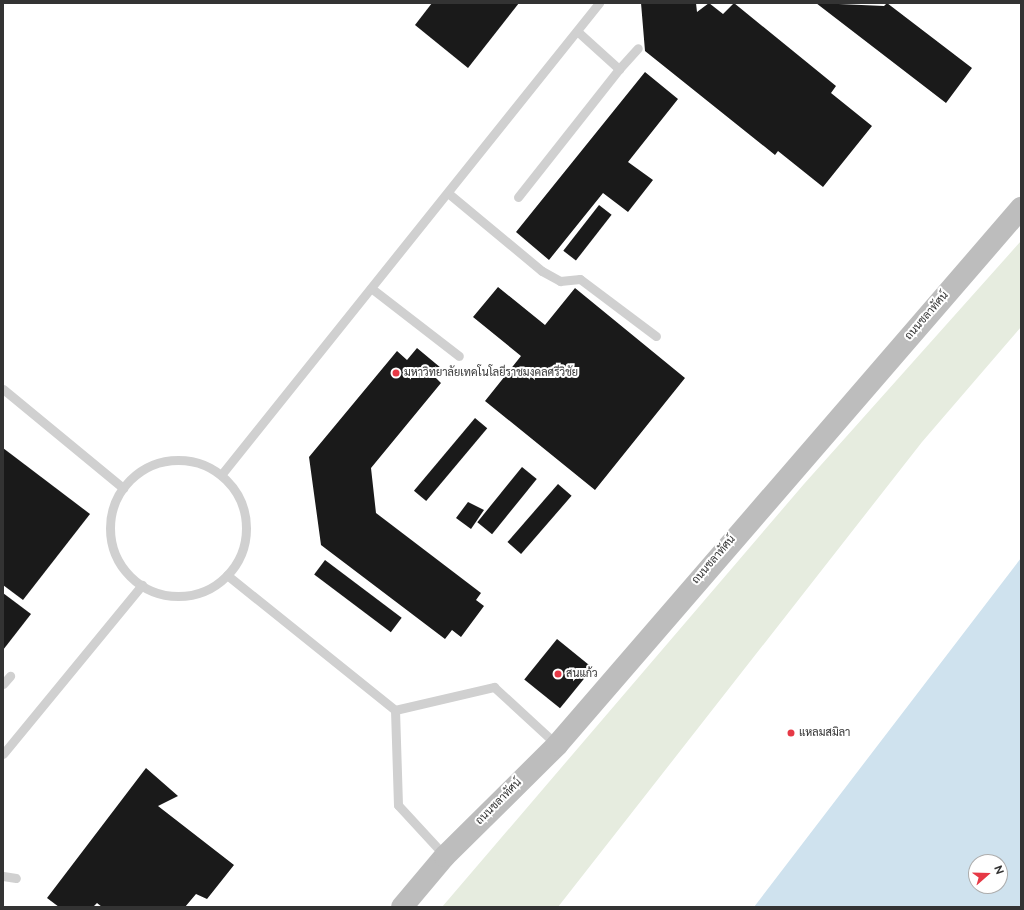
<!DOCTYPE html>
<html>
<head>
<meta charset="utf-8">
<style>
  body { margin:0 }
  #map { position:relative; width:1024px; height:910px; overflow:hidden; background:#fff; font-family:Raleway,Sarabun,sans-serif }
  div>[style] { position:absolute }
  [style*='--x'] { left:calc(var(--x)*1px); top:calc(var(--y)*1px); width:calc(var(--w)*1px); rotate:calc(var(--a)*1deg) }
  .green>* { inset:0; background:#e6ecdf }
  .water>* { inset:0; background:#cfe2ee }
  .building>* { inset:0; background:#1a1a1a; transform-origin:0 0 }
  .service>* { height:9px; margin:-4.5px; padding:0 4.5px; transform-origin:4.5px; border-radius:4.5px; background:#d0d0d0 }
  .service>.ring { margin:-4.5px; padding:0; box-sizing:content-box; background:none; border:9px solid #d0d0d0; border-radius:50% }
  .secondary>* { height:22px; margin:-11px; padding:0 11px; transform-origin:11px; border-radius:11px; background:#bdbdbd }
  .dots>* { width:11px; height:11px; translate:-50% -50%; box-sizing:border-box; border:2px solid #fff; border-radius:50% }
  span { translate:-50% -50%; white-space:nowrap; text-align:center; line-height:1.15; -webkit-text-stroke:4px #fff; paint-order:stroke }
  .street-label { font-size:11px; color:#333 }
  .poi-label { font-size:11px; color:#333 }
  .left { translate:0 -50%; text-align:left }
  .frame { position:absolute; inset:0; border:4px solid #333; pointer-events:none }
  .north { position:absolute; left:968px; top:854px; width:40px; height:40px; box-sizing:border-box; background:#fff; border:1px solid #adadad; border-radius:50%; rotate:70deg; font-size:11px; font-weight:700; line-height:16px; text-align:center; color:#333 }
  .north::after { content:''; display:block; margin:auto; width:14px; height:18px; background:#e63946; clip-path:polygon(50% 0,100% 100%,50% 72%,0 100%) }
</style>
</head>
<body>
<div id="map">
  <div class="green">
    <div style="clip-path:polygon(1021px 241px,1021px 327px,922px 442px,558px 907px,442px 907px,804px 484px)"></div>
  </div>
  <div class="water">
    <div style="clip-path:polygon(evenodd,1021px 558px,1021px 907px,754px 907px,1021px 558px,976px 862px,1000px 862px,1000px 886px,976px 886px,976px 862px)"></div>
  </div>
  <div class="building">
    <div style="clip-path:polygon(432px 3px,519px 3px,468px 68px,415px 25px)"></div>
    <div style="clip-path:polygon(641px 3px,696px 3px,697px 12px,709px 3px,723px 14px,734px 3px,836px 86px,831px 93px,872px 126px,823px 187px,778px 151px,775px 155px,645px 51px)"></div>
    <div style="clip-path:polygon(816px 3px,884px 6px,887px 3px,972px 68px,946px 103px)"></div>
    <div style="clip-path:polygon(645px 72px,678px 99px,628px 162px,653px 180px,628px 212px,603px 193px,549px 260px,516px 232px)"></div>
    <div style="left:599px;top:205px;width:16px;height:58px;rotate:38deg"></div>
    <div style="clip-path:polygon(498px 287px,545px 325px,575px 288px,685px 378px,595px 490px,485px 401px,521px 356px,473px 317px)"></div>
    <div style="clip-path:polygon(417px 348px,441px 368px,434px 376px,441px 383px,371px 468px,376px 513px,481px 593px,476px 600px,484px 606px,461px 637px,452px 630px,445px 639px,321px 545px,309px 457px,397px 351px,407px 360px)"></div>
    <div style="left:475px;top:418px;width:16px;height:95px;rotate:40deg"></div>
    <div style="clip-path:polygon(3px 448px,90px 514px,23px 600px,3px 585px)"></div>
    <div style="left:522px;top:467px;width:19px;height:71px;rotate:39deg"></div>
    <div style="left:558px;top:484px;width:18px;height:77px;rotate:41deg"></div>
    <div style="clip-path:polygon(468px 502px,484px 510px,471px 529px,456px 518px)"></div>
    <div style="left:325px;top:560px;width:96px;height:18px;rotate:37deg"></div>
    <div style="clip-path:polygon(3px 593px,31px 614px,3px 650px)"></div>
    <div style="left:557px;top:639px;width:46px;height:52px;rotate:39deg"></div>
    <div style="clip-path:polygon(146px 768px,178px 796px,158px 806px,234px 865px,207px 899px,196px 894px,185px 907px,102px 907px,97px 903px,93px 907px,59px 907px,47px 898px)"></div>
  </div>
  <div class="service">
    <div style="--x:577;--y:31;--w:57;--a:42.1"></div>
    <div style="--x:619;--y:69;--w:28;--a:-48"></div>
    <div style="--x:448;--y:193;--w:122;--a:39.7"></div>
    <div style="--x:542;--y:271;--w:21;--a:29"></div>
    <div style="--x:560;--y:281;--w:20;--a:-6"></div>
    <div style="--x:580;--y:279;--w:95;--a:36.9"></div>
    <div style="--x:518;--y:197;--w:163;--a:-51.7"></div>
    <div style="--x:371;--y:288;--w:111;--a:37.7"></div>
    <div style="--x:3;--y:389;--w:156;--a:39.5"></div>
    <div class="ring" style="left:110px;top:460px;width:127px;height:127px"></div>
    <div style="--x:221;--y:475;--w:605;--a:-51.31"></div>
    <div style="--x:227;--y:575;--w:216;--a:38.8"></div>
    <div style="--x:3;--y:684;--w:11;--a:-49"></div>
    <div style="--x:3;--y:754;--w:219;--a:-50.6"></div>
    <div style="--x:445;--y:856;--w:69;--a:-132.7"></div>
    <div style="--x:398;--y:805;--w:95;--a:-91.8"></div>
    <div style="--x:395;--y:710;--w:102;--a:-13.1"></div>
    <div style="--x:494;--y:687;--w:86;--a:42.6"></div>
    <div style="--x:3;--y:876;--w:13;--a:9"></div>
  </div>
  <div class="secondary">
    <div style="--x:402;--y:907;--w:67;--a:-49.9"></div>
    <div style="--x:445;--y:856;--w:158;--a:-44.7"></div>
    <div style="--x:557;--y:745;--w:710;--a:-49.17"></div>
  </div>
  <div class="dots">
    <div style="left:396px;top:373px;background:#e63946"></div>
    <div style="left:558px;top:674px;background:#e63946"></div>
    <div style="left:791px;top:733px;background:#e63946"></div>
  </div>
  <div class="street-label">
    <span style="left:927px;top:316px;rotate:-49deg">ถนนชลาทัศน์</span>
    <span style="left:714px;top:560px;rotate:-49deg">ถนนชลาทัศน์</span>
    <span style="left:499px;top:802px;rotate:-45deg">ถนนชลาทัศน์</span>
  </div>
  <div class="poi-label">
    <span class="left" style="left:404px;top:373px">มหาวิทยาลัยเทคโนโลยีราชมงคลศรีวิชัย</span>
    <span class="left" style="left:566px;top:674px">สนแก้ว</span>
    <span class="left" style="left:799px;top:733px">แหลมสมิลา</span>
  </div>
  <div class="frame"></div>
  <div class="north">N</div>
</div>
</body>
</html>
